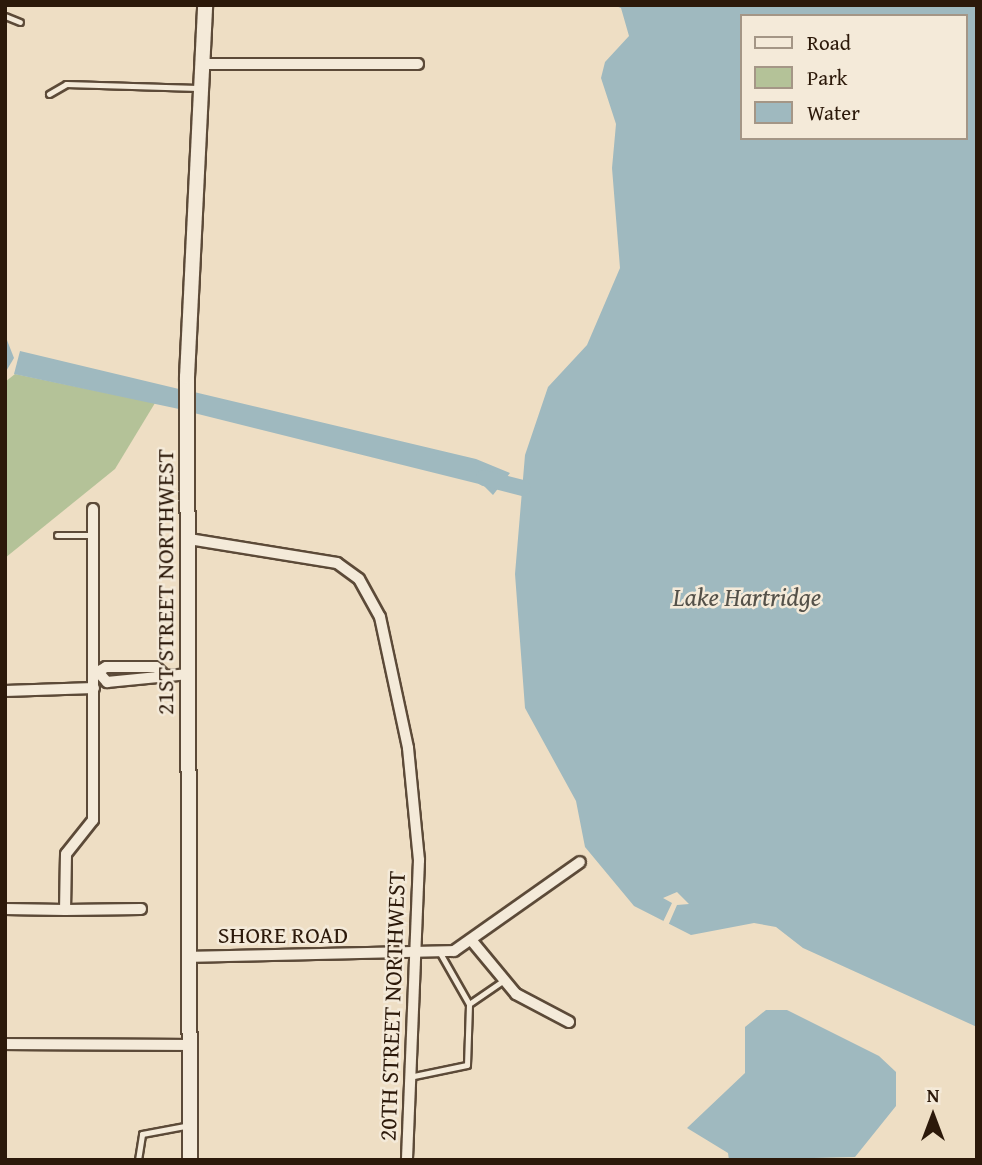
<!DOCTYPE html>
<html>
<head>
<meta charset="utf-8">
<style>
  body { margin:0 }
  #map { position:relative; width:982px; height:1165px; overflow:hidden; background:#eedec4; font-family:"Gentium Book Plus",serif }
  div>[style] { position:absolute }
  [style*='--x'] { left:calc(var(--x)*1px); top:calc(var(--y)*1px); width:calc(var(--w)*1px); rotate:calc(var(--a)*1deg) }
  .green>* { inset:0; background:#b4c298 }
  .water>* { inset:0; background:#9fb9bf }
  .pier>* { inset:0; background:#eedec4 }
  .canal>* { height:16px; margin:-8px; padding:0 8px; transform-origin:8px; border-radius:8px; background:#9fb9bf }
  .roads { filter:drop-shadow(2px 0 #5c4a38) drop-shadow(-2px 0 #5c4a38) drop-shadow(0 2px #5c4a38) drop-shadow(0 -2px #5c4a38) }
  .service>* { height:5px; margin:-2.5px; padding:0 2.5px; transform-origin:2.5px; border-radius:2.5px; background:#f4ead9 }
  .minor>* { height:10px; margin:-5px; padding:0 5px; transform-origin:5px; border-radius:5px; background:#f4ead9 }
  .tertiary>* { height:14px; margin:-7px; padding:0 7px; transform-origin:7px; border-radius:7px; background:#f4ead9 }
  span { translate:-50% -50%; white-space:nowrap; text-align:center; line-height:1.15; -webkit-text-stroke:5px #f4ead9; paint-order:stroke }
  .street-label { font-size:24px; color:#2c190a }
  .water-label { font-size:26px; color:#545149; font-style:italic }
  .frame { position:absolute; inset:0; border:7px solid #2c190a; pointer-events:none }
  .legend { position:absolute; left:740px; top:14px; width:228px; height:126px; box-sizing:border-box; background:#f4ead9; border:2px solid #a49686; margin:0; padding:9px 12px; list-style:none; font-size:21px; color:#2c190a }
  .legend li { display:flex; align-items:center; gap:14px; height:35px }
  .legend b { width:35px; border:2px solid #a49686 }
  .north { position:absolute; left:898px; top:1081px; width:70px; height:70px; -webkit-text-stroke:5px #f4ead9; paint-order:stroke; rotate:0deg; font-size:19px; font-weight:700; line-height:28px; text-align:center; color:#2c190a }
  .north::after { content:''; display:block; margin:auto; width:24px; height:32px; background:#2c190a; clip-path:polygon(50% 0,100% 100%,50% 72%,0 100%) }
</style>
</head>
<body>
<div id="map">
  <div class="green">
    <div style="clip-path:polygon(15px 374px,155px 403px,115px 469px,5px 558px,5px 382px)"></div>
  </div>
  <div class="water">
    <div style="clip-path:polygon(evenodd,613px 5px,977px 5px,977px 1027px,803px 948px,776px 927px,754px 923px,691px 935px,634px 906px,585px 847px,576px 801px,525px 708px,515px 574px,525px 455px,548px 387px,587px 345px,620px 268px,612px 168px,616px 124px,601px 78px,605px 62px,629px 36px,621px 8px,613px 5px,742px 16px,966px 16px,966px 138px,742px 138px,742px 16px)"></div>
    <div style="clip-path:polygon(5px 335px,14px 358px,5px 373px)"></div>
    <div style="clip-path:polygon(20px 351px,179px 389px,179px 409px,14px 374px)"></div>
    <div style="clip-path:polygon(194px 392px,476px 459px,510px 473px,493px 495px,483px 485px,194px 413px)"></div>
    <div style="clip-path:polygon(766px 1010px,787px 1010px,879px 1056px,896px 1072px,896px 1106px,855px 1157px,729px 1160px,728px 1153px,687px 1128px,745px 1073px,745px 1027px)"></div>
  </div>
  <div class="pier">
    <div style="clip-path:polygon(677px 892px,689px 904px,677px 905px,667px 928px,661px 926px,672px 903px,663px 898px)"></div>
  </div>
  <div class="canal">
    <div style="--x:484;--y:478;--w:40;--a:14.4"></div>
  </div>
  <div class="roads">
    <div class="service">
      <div style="--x:5;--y:16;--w:16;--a:22"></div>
      <div style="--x:49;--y:94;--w:20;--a:-30"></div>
      <div style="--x:66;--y:84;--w:132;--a:1.7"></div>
      <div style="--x:57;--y:535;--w:36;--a:0"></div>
      <div style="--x:469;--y:1004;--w:42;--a:-34.4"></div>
      <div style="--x:409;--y:1077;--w:59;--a:-11.7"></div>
      <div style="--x:467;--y:1065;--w:61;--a:-88.1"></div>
      <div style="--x:469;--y:1004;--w:59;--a:-119.6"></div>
      <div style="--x:138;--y:1160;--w:26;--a:-81"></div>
      <div style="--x:142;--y:1134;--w:49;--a:-10.6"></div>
    </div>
    <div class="minor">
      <div style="--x:206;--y:64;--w:212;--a:0"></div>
      <div style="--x:93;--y:509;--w:311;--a:90"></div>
      <div style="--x:93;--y:820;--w:43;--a:128.5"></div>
      <div style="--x:66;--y:854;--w:56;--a:91"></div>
      <div style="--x:65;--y:910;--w:76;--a:-0.8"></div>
      <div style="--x:189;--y:539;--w:150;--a:9.2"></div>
      <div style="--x:337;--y:563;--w:27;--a:36"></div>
      <div style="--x:359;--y:579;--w:43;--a:61.1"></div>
      <div style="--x:380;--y:617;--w:134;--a:77.9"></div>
      <div style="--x:408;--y:748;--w:113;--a:84.4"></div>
      <div style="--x:419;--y:860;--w:300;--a:92.3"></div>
      <div style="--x:94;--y:674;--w:14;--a:-30"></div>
      <div style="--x:106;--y:667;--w:50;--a:0"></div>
      <div style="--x:156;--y:667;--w:11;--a:45"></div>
      <div style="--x:100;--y:674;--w:11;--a:49"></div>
      <div style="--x:107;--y:682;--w:82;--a:-5.6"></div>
      <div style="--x:5;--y:691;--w:89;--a:-1.9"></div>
      <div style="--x:5;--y:909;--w:60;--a:1"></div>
      <div style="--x:472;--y:941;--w:69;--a:50.3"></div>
      <div style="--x:516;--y:994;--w:60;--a:27.8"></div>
      <div style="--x:189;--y:957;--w:265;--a:-1.3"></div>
      <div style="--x:454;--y:951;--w:154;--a:-35.2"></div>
      <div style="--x:5;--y:1044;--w:184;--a:0.3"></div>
    </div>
    <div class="tertiary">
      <div style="--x:190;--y:1160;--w:783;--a:-90.22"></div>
      <div style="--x:187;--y:377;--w:372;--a:-87.2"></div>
    </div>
  </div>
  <div class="street-label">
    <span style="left:165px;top:582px;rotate:-90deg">21ST STREET NORTHWEST</span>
    <span style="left:283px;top:935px">SHORE ROAD</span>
    <span style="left:392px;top:1006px;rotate:-88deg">20TH STREET NORTHWEST</span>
  </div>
  <div class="water-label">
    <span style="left:747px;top:597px">Lake Hartridge</span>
  </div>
  <div class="frame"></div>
  <ul class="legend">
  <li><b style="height:9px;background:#f4ead9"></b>Road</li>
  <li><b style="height:19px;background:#b4c298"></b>Park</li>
  <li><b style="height:19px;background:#9fb9bf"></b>Water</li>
  </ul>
  <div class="north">N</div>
</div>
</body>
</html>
